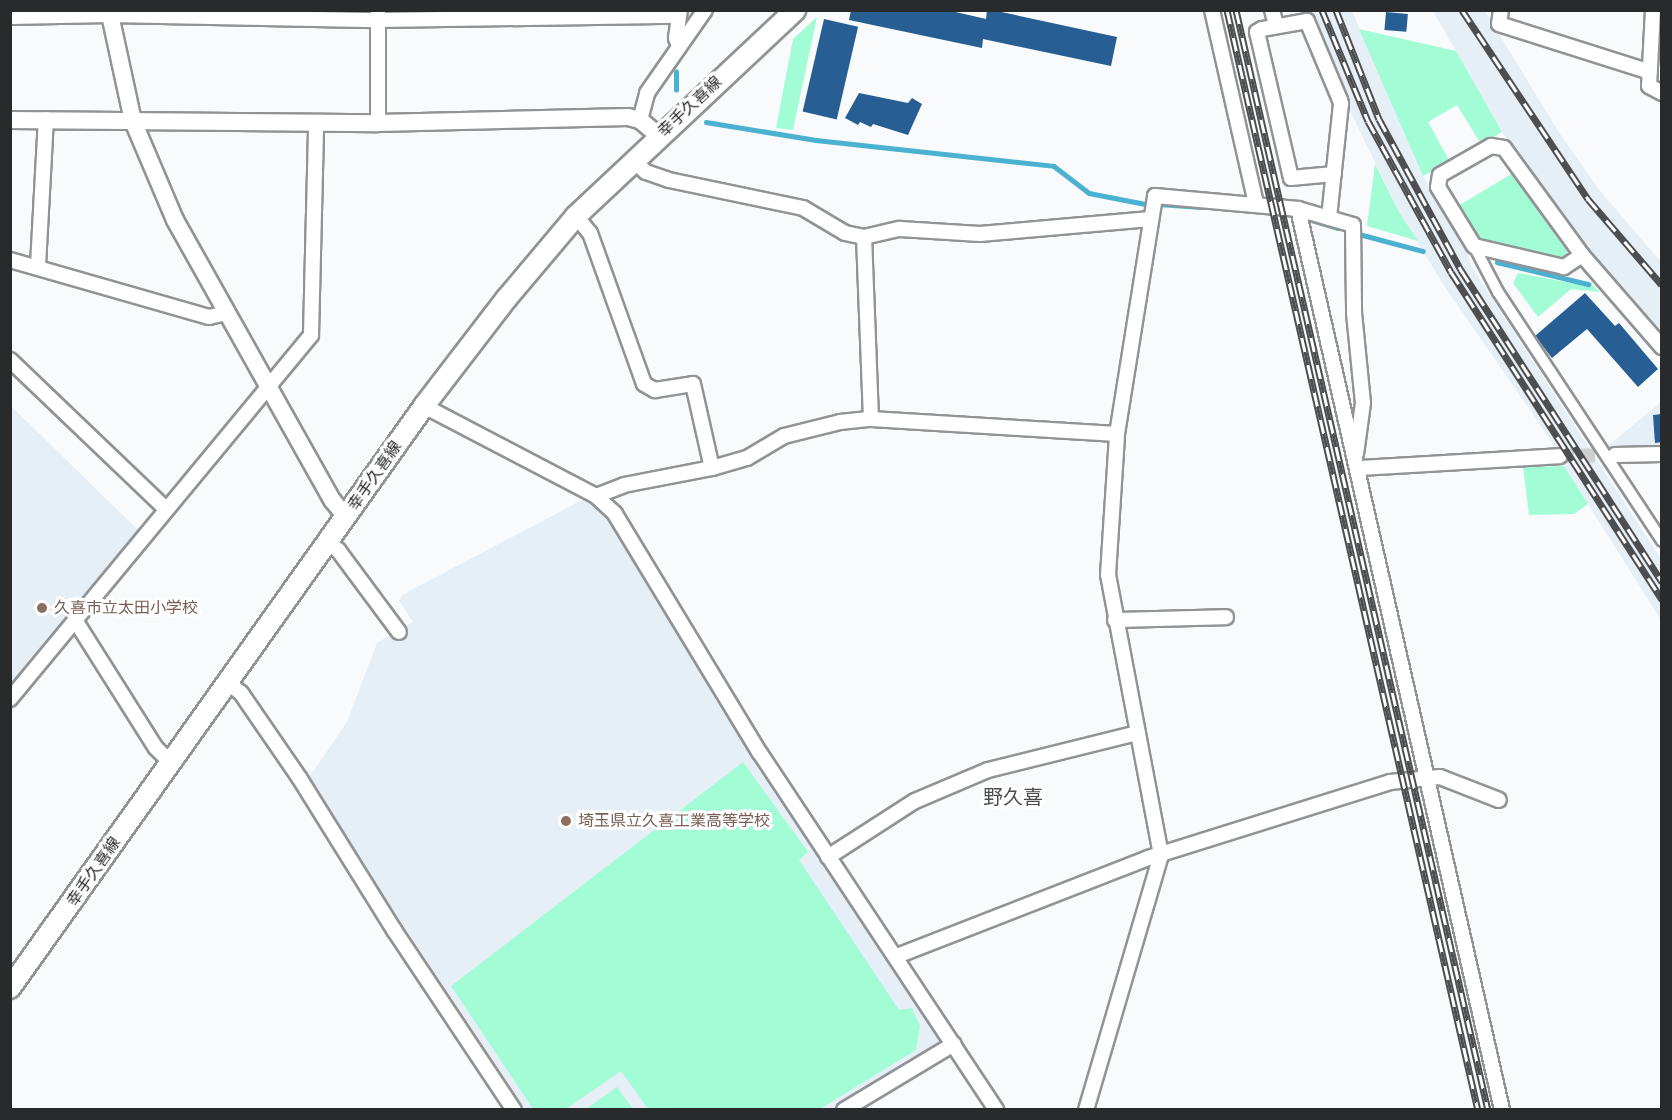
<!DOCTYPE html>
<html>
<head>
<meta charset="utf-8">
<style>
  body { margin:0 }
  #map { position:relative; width:1672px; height:1120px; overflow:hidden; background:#f8fafc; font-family:"Source Sans 3","Noto Sans JP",sans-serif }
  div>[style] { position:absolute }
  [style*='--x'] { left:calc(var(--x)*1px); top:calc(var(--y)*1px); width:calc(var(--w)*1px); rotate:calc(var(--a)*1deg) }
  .built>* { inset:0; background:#e6eef6 }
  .green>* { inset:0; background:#a2fcd5 }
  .stream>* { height:4.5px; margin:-2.25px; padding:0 2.25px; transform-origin:2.25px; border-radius:2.25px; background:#4ab1d0 }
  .building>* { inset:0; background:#275f94; transform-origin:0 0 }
  .minor-tunnel>* { height:14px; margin-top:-7px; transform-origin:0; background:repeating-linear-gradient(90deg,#cfd0d2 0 14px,transparent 0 21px) }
  .roads { filter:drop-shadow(2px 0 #919395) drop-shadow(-2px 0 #919395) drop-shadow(0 2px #919395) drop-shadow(0 -2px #919395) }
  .pedestrian>* { height:10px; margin:-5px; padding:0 5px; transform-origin:5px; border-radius:5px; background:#fff }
  .minor>* { height:14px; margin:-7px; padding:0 7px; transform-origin:7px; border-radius:7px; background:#fff }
  .tertiary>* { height:16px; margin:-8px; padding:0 8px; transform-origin:8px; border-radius:8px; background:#fff }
  .secondary>* { height:20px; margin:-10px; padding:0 10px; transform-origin:10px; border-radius:10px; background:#fff }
  .rail>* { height:7px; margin-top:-3.5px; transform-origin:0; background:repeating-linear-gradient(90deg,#fff 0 14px,#4d4e4f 0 28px); box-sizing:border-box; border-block:2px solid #4d4e4f }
  .dots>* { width:16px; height:16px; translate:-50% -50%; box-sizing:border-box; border:3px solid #fff; border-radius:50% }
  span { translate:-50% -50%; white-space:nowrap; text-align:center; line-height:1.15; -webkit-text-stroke:6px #fff; paint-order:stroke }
  .street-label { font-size:16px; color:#292a2b }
  .education-label { font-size:16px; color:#785e54 }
  .left { translate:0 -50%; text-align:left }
  .quarter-label { font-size:20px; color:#4c4d4f }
  .frame { position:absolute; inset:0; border:12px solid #292a2b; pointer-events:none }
</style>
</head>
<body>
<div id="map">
  <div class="built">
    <div style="clip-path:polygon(1309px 11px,1352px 11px,1423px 176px,1464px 243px,1471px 266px,1661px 559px,1661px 620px,1564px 466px,1568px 465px,1445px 287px,1399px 212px,1329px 67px)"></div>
    <div style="clip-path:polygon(1433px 11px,1485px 11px,1558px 131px,1600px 191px,1661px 262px,1661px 337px,1549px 199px,1502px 132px)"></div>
    <div style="clip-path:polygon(1661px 402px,1661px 445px,1607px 447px,1614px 441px)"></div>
    <div style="clip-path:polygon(11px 406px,138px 530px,11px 687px)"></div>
    <div style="clip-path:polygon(588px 497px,609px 514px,760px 765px,942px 1042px,941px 1049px,836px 1109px,523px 1109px,308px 779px,347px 722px,377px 643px,413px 622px,399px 600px,402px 595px)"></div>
  </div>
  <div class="green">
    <div style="clip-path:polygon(817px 17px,793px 130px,776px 128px,793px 39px)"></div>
    <div style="clip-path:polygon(1359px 29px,1456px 51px,1502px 132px,1481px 144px,1457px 105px,1428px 122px,1450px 162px,1423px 176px)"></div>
    <div style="clip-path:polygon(1375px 164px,1399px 212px,1418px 241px,1367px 226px)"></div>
    <div style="clip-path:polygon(1513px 173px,1568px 251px,1563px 258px,1479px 241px,1458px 206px)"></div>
    <div style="clip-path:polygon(1518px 273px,1587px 286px,1588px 281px,1600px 292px,1571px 289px,1538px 317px,1513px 283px)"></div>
    <div style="clip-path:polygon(1564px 466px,1588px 504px,1574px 514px,1529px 515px,1523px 467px)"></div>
    <div style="clip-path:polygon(743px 762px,808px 852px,799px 860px,899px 1010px,912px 1008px,920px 1026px,916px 1050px,820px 1109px,648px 1109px,621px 1071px,566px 1109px,533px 1109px,451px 986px)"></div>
    <div style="clip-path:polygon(617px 1087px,633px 1109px,586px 1109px)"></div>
  </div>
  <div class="stream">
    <div style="--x:676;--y:90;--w:18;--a:-90"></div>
    <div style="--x:706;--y:122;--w:111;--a:9.3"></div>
    <div style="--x:816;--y:140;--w:239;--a:6.2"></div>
    <div style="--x:1054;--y:166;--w:44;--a:37.6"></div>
    <div style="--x:1089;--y:193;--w:57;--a:11.1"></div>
    <div style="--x:1159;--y:204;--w:42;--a:4.1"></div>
    <div style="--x:1312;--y:220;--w:27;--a:17"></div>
    <div style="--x:1359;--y:234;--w:66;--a:14.9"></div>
    <div style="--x:1497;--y:262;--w:94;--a:13.6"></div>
  </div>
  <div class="building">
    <div style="clip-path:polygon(851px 10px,947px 10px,986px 19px,987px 10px,992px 10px,1117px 37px,1111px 66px,983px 39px,982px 48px,849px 20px)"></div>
    <div style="left:1386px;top:12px;width:22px;height:18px;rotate:5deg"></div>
    <div style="left:824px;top:19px;width:35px;height:95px;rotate:13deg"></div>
    <div style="clip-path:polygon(859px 93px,908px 103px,912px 98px,922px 104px,908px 135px,873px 124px,871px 127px,860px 122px,858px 125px,845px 118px)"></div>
    <div style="clip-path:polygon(1585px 293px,1615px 326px,1619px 323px,1658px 369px,1638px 387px,1587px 329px,1552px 358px,1535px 336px)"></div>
    <div style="clip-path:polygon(1662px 414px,1662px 442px,1655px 443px,1653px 415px)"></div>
  </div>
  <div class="minor-tunnel">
    <div style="--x:1560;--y:456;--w:55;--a:-1"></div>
  </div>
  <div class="roads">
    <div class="pedestrian">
      <div style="--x:1474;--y:246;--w:52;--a:62.4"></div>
      <div style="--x:1498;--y:292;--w:298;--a:56.6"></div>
    </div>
    <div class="minor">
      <div style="--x:1212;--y:10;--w:199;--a:77.2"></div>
      <div style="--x:1272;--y:10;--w:16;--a:75"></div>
      <div style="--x:1501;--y:10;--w:14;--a:98"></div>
      <div style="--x:1499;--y:24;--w:158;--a:17.6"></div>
      <div style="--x:1653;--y:10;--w:76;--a:93"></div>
      <div style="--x:1649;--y:86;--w:15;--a:28"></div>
      <div style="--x:378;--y:11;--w:112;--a:90"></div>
      <div style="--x:10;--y:17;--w:99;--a:-1.2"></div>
      <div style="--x:109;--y:15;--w:269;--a:1.1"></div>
      <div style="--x:378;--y:20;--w:300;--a:-0.8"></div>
      <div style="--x:679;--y:46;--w:9;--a:-111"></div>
      <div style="--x:676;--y:38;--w:28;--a:-82"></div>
      <div style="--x:640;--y:120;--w:28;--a:-75"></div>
      <div style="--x:647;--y:93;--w:101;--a:-55.1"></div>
      <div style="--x:634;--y:161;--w:16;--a:43"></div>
      <div style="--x:646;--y:172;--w:24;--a:19"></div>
      <div style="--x:669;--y:180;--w:137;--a:11.8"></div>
      <div style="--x:803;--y:208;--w:49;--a:30.8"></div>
      <div style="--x:845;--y:233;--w:19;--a:12"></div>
      <div style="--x:1298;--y:209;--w:924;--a:77.24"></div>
      <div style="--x:576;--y:216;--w:22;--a:51"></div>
      <div style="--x:590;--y:233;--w:160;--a:70.3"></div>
      <div style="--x:644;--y:384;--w:13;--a:29"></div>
      <div style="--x:655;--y:390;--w:38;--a:-9"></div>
      <div style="--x:693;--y:384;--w:86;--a:77.3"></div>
      <div style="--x:1329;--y:218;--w:115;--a:-84"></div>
      <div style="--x:1341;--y:104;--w:4;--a:-104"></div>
      <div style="--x:1340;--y:100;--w:86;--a:-112.7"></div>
      <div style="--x:1307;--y:21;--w:46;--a:169.9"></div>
      <div style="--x:1262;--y:29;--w:6;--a:149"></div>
      <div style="--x:1257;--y:32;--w:150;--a:76.9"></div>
      <div style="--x:1291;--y:178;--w:43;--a:-5.3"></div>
      <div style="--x:1582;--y:255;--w:22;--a:146"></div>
      <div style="--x:1564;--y:267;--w:92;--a:-166.9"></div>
      <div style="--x:1474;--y:246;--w:69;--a:-121.4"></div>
      <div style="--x:1438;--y:187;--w:12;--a:-81"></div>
      <div style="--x:1440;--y:175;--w:59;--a:-29.6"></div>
      <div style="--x:1491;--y:146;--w:13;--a:9"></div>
      <div style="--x:1504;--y:148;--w:132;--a:53.9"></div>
      <div style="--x:1582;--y:255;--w:122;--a:49"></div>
      <div style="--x:10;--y:260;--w:207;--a:16"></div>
      <div style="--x:209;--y:317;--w:18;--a:-13"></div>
      <div style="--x:38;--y:266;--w:147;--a:-86.9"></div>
      <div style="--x:10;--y:360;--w:216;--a:43.7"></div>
      <div style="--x:424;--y:406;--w:194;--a:27.6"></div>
      <div style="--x:596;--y:496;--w:26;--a:43"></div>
      <div style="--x:615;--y:514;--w:280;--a:58.8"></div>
      <div style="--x:760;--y:753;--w:428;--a:56.5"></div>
      <div style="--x:871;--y:419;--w:182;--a:-92.2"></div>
      <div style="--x:864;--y:237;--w:37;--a:-13"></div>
      <div style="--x:900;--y:229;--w:80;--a:3.6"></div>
      <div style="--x:980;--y:234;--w:171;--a:-5"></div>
      <div style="--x:1615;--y:455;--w:47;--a:-1.2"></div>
      <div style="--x:1359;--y:468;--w:201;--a:-3.4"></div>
      <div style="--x:596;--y:496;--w:30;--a:-21"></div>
      <div style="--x:624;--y:485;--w:90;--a:-10.9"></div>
      <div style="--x:712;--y:468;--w:36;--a:-16"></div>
      <div style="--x:747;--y:458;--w:43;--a:-30.7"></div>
      <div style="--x:784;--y:436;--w:58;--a:-14"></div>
      <div style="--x:840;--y:422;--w:31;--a:-6"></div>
      <div style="--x:871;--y:419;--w:246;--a:3.5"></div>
      <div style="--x:327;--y:542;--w:14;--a:36"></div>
      <div style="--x:338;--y:550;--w:102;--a:53.4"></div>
      <div style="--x:75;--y:620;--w:151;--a:57.7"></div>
      <div style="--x:156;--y:748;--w:21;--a:45"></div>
      <div style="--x:1115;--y:620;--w:111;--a:-1.5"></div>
      <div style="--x:228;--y:683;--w:16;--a:38"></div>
      <div style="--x:241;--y:693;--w:104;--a:55.5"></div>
      <div style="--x:300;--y:779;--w:178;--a:58.1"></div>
      <div style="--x:394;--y:930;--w:216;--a:56.3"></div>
      <div style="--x:10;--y:699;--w:472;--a:-50.4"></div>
      <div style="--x:311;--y:335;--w:212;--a:-88.6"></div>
      <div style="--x:828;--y:857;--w:103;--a:-32.8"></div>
      <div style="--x:915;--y:801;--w:79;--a:-23"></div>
      <div style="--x:988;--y:770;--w:154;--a:-13.9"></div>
      <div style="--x:897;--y:956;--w:269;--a:-21.3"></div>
      <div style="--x:1148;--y:858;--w:254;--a:-17.4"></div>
      <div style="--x:1390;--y:782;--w:50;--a:-5.7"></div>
      <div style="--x:1440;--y:777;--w:63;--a:21.3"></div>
      <div style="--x:844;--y:1110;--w:128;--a:-31"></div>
      <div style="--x:1086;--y:1110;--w:266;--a:-73.6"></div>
      <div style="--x:1161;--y:855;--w:285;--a:-100.7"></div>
      <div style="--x:1108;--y:575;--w:141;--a:-86.3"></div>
      <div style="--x:1117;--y:434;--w:241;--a:-80.9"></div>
      <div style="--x:1155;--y:196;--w:144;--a:5.2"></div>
      <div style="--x:1298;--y:209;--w:57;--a:16.2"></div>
      <div style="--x:1353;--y:225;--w:88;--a:89.3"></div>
      <div style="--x:1354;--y:313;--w:90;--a:84.3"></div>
      <div style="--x:1363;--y:403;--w:51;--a:97.8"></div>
    </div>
    <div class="tertiary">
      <div style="--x:109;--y:10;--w:114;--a:77.8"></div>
      <div style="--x:133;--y:121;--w:108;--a:67"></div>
      <div style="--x:175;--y:220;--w:322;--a:60.7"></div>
      <div style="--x:333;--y:501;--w:21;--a:51"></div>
      <div style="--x:10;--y:120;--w:368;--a:0.5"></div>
      <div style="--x:378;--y:123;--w:250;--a:-1.4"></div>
      <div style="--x:628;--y:117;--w:12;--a:14"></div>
      <div style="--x:640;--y:120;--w:25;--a:40"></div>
    </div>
    <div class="secondary">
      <div style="--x:10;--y:988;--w:714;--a:-54.57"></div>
      <div style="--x:424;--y:406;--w:136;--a:-52.5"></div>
      <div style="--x:507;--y:298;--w:107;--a:-49.9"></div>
      <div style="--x:576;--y:216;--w:301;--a:-43.2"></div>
    </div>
  </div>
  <div class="rail">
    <div style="--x:1227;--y:10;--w:1128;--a:77.15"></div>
    <div style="--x:1236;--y:10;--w:1128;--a:77.1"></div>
    <div style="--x:1322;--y:10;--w:120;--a:67.5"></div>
    <div style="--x:1368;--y:121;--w:172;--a:61.2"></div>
    <div style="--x:1451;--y:272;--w:390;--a:57.2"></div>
    <div style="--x:1336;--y:10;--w:117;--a:68.5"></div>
    <div style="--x:1379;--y:119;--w:172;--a:61.5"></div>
    <div style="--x:1461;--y:270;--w:371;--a:57.2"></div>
    <div style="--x:1462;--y:10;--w:227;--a:56.3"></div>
    <div style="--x:1588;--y:199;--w:113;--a:49.3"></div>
  </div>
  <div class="dots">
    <div style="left:42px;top:608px;background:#8d6e63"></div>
    <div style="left:566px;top:821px;background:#8d6e63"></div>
  </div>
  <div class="street-label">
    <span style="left:690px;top:107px;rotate:-43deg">幸手久喜線</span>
    <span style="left:375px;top:476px;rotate:-55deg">幸手久喜線</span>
    <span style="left:94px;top:872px;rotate:-55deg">幸手久喜線</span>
  </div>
  <div class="education-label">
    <span class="left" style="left:54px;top:608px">久喜市立太田小学校</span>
    <span class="left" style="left:578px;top:821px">埼玉県立久喜工業高等学校</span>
  </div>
  <div class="quarter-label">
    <span style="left:1013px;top:798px">野久喜</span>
  </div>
  <div class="frame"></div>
</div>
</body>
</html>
